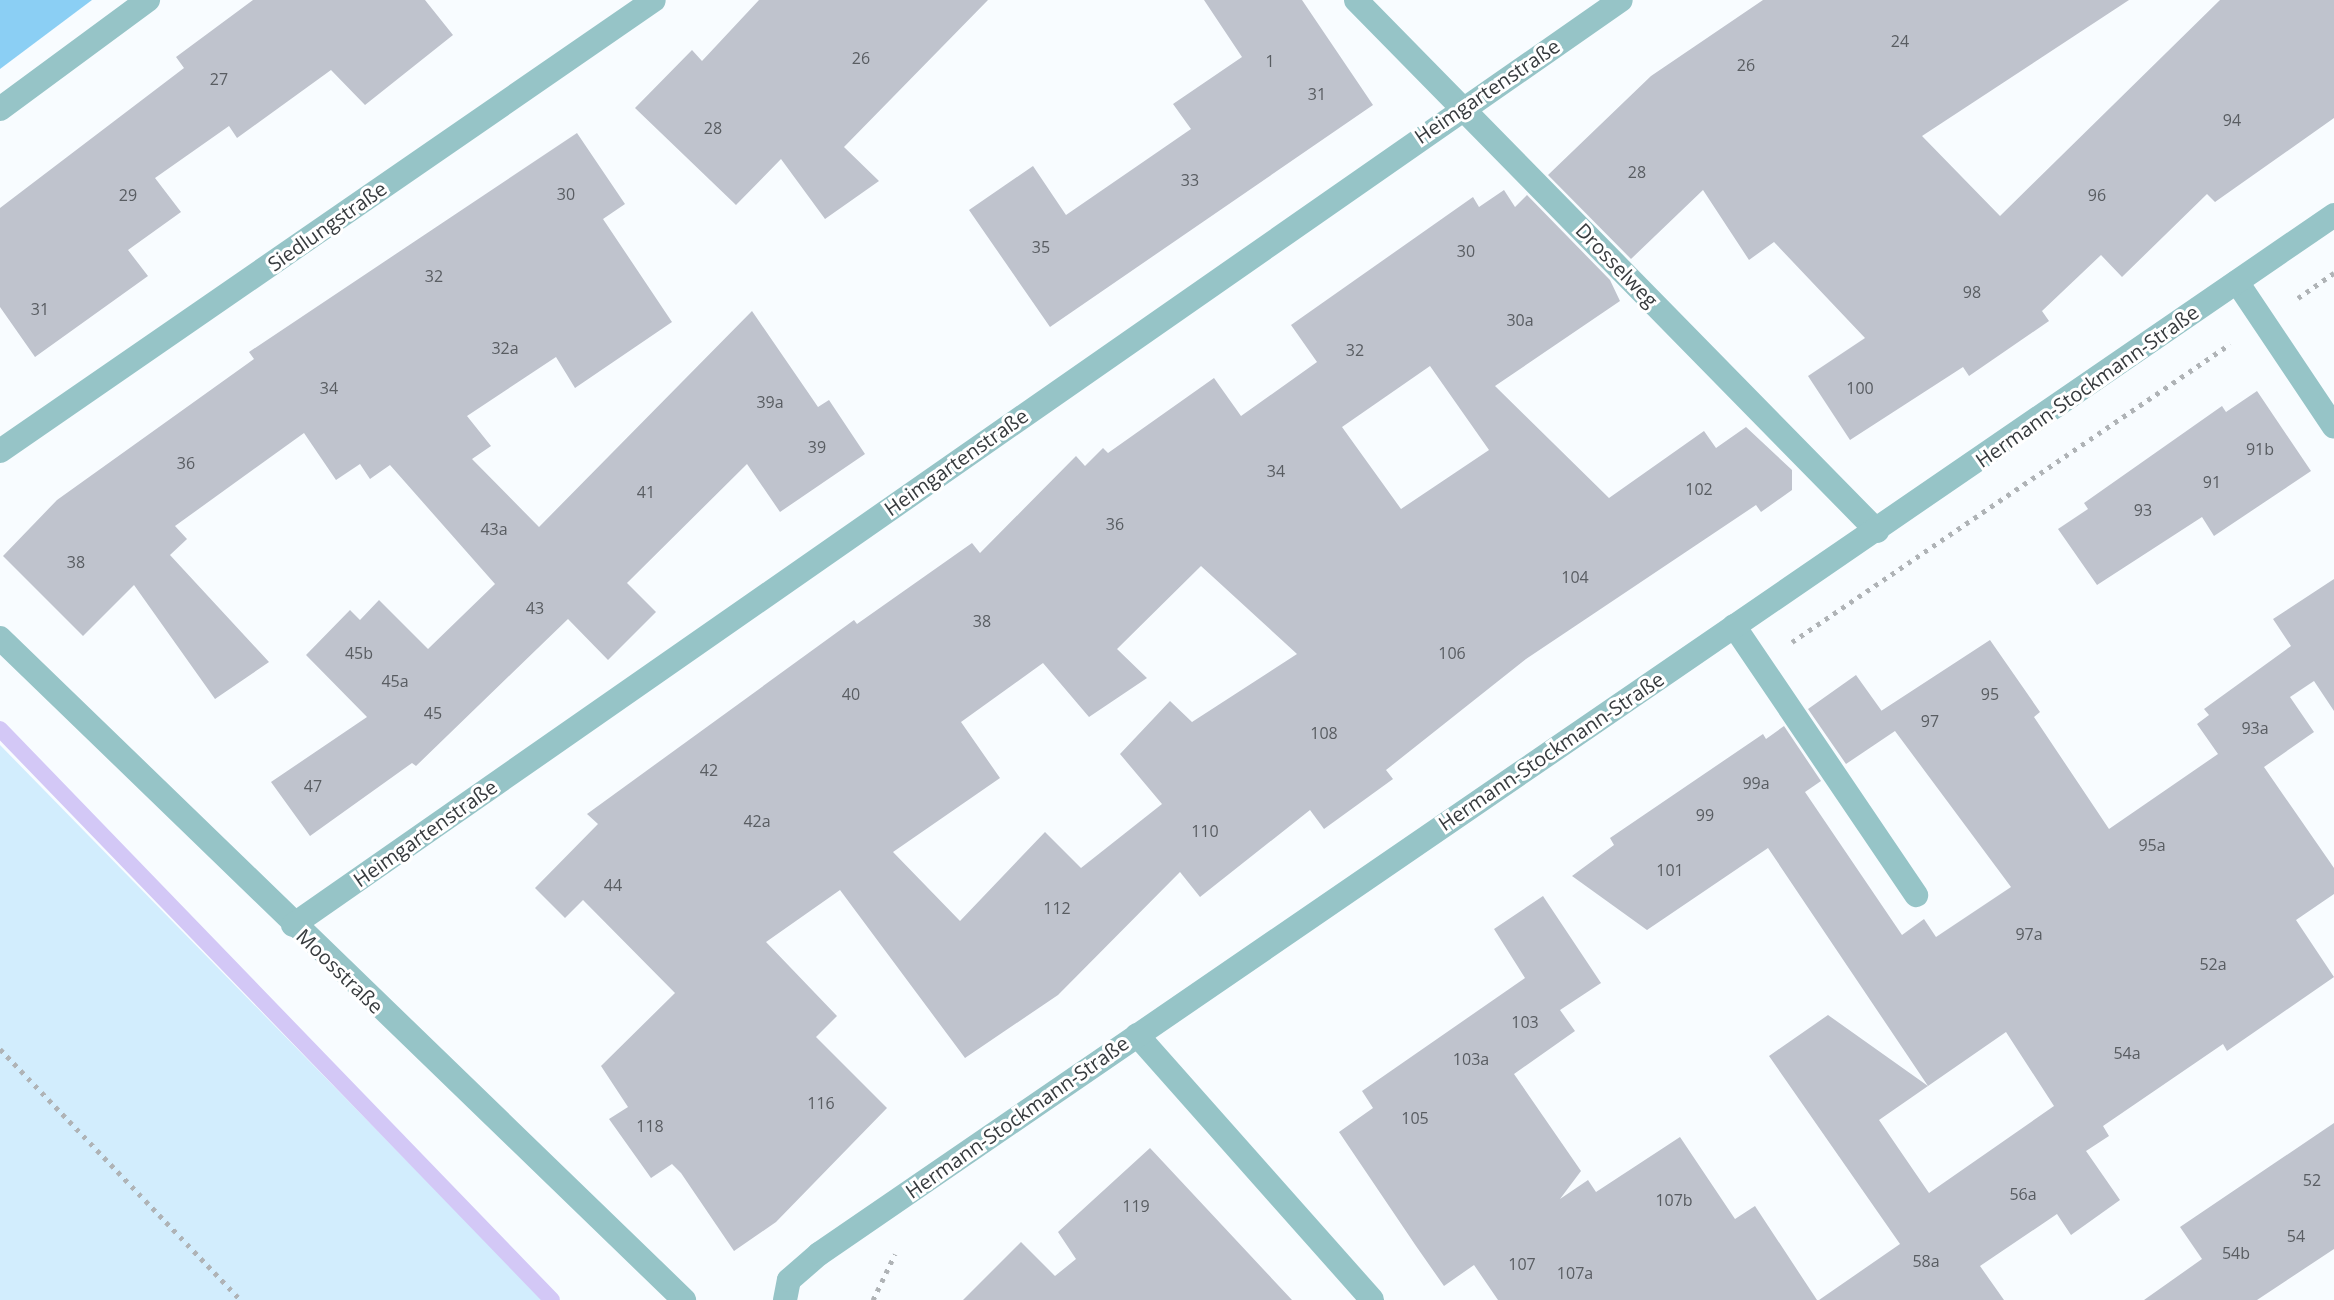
<!DOCTYPE html>
<html>
<head>
<meta charset="utf-8">
<style>
  body { margin:0 }
  #map { position:relative; width:2334px; height:1300px; overflow:hidden; background:#f8fcff; font-family:"Open Sans",sans-serif }
  div>[style] { position:absolute }
  [style*='--x'] { left:calc(var(--x)*1px); top:calc(var(--y)*1px); width:calc(var(--w)*1px); rotate:calc(var(--a)*1deg) }
  .green>* { inset:0; background:#d2edfd }
  .forest>* { inset:0; background:#8bcff4 }
  .stream>* { height:16px; margin:-8px; padding:0 8px; transform-origin:8px; border-radius:8px; background:#d3c8f6 }
  .building>* { inset:0; background:#bfc3cd }
  .path>* { height:5px; margin-top:-2.5px; transform-origin:0; background:repeating-linear-gradient(90deg,#afb3b6 0 4px,transparent 0 10px) }
  .service>* { height:24px; margin:-12px; padding:0 12px; transform-origin:12px; border-radius:12px; background:#96c4c7 }
  .minor>* { height:24px; margin:-12px; padding:0 12px; transform-origin:12px; border-radius:12px; background:#96c4c7 }
  span { translate:-50% -50%; white-space:nowrap; text-align:center; line-height:1.15; -webkit-text-stroke:6px #fff; paint-order:stroke }
  .number-label { font-size:16px; color:#595d62 }
  .number-label span { -webkit-text-stroke-width:0 }
  .street-label { font-size:20px; color:#373b3e }
</style>
</head>
<body>
<div id="map">
  <div class="green">
    <div style="clip-path:polygon(0 745px,543px 1300px,0 1300px)"></div>
  </div>
  <div class="forest">
    <div style="clip-path:polygon(0 0,92px 0,0 69px)"></div>
  </div>
  <div class="stream">
    <div style="--x:0;--y:729;--w:794;--a:45.97"></div>
  </div>
  <div class="building">
    <div style="clip-path:polygon(253px 0,425px 0,453px 35px,365px 105px,331px 70px,237px 138px,229px 126px,155px 178px,181px 212px,128px 250px,148px 276px,35px 357px,0 307px,0 208px,184px 68px,176px 57px)"></div>
    <div style="clip-path:polygon(759px 0,988px 0,844px 147px,879px 181px,825px 219px,781px 159px,736px 205px,635px 108px,692px 50px,702px 61px)"></div>
    <div style="clip-path:polygon(1204px 0,1302px 0,1373px 105px,1050px 327px,969px 210px,1033px 166px,1066px 215px,1191px 129px,1173px 104px,1242px 57px)"></div>
    <div style="clip-path:polygon(1763px 0,2129px 0,1922px 136px,2000px 216px,2220px 0,2334px 0,2334px 118px,2215px 202px,2207px 194px,2122px 277px,2101px 255px,2042px 311px,2049px 321px,1969px 376px,1963px 367px,1850px 440px,1808px 376px,1865px 338px,1774px 242px,1749px 260px,1703px 190px,1631px 259px,1548px 175px,1651px 76px)"></div>
    <div style="clip-path:polygon(577px 133px,625px 204px,603px 219px,672px 322px,575px 388px,556px 357px,467px 416px,491px 446px,472px 459px,539px 527px,752px 311px,818px 407px,829px 400px,865px 454px,780px 512px,747px 464px,627px 583px,656px 612px,608px 660px,568px 619px,416px 766px,412px 763px,310px 836px,271px 782px,367px 717px,306px 655px,350px 610px,360px 620px,379px 600px,428px 649px,495px 584px,390px 465px,370px 479px,360px 464px,336px 480px,304px 433px,175px 526px,187px 539px,170px 555px,269px 662px,215px 699px,134px 585px,83px 636px,3px 556px,57px 500px,254px 359px,249px 352px)"></div>
    <div style="clip-path:polygon(evenodd,1504px 190px,1515px 207px,1527px 195px,1610px 280px,1620px 301px,1495px 386px,1609px 498px,1704px 431px,1716px 448px,1746px 427px,1792px 470px,1792px 490px,1761px 512px,1756px 505px,1526px 659px,1386px 770px,1393px 779px,1324px 829px,1310px 810px,1200px 897px,1180px 872px,1058px 995px,965px 1058px,840px 890px,766px 942px,837px 1016px,816px 1037px,887px 1108px,776px 1222px,734px 1251px,681px 1173px,672px 1164px,651px 1178px,609px 1119px,628px 1107px,601px 1066px,675px 993px,583px 900px,565px 918px,535px 888px,598px 824px,587px 814px,854px 620px,857px 624px,972px 543px,980px 553px,1076px 456px,1085px 466px,1103px 448px,1108px 453px,1214px 378px,1241px 416px,1317px 362px,1291px 325px,1473px 197px,1479px 207px,1504px 190px,1430px 366px,1489px 450px,1401px 509px,1342px 427px,1430px 366px,1504px 190px,1201px 566px,1297px 654px,1192px 722px,1170px 701px,1120px 754px,1162px 804px,1081px 868px,1045px 832px,960px 921px,893px 852px,1000px 778px,961px 722px,1043px 663px,1089px 717px,1147px 678px,1117px 649px,1201px 566px)"></div>
    <div style="clip-path:polygon(2257px 391px,2311px 471px,2214px 536px,2202px 517px,2097px 585px,2058px 529px,2088px 509px,2084px 503px,2222px 406px,2226px 412px)"></div>
    <div style="clip-path:polygon(2334px 579px,2334px 711px,2314px 681px,2290px 697px,2314px 732px,2264px 767px,2334px 868px,2334px 894px,2296px 920px,2334px 977px,2227px 1051px,2223px 1044px,2103px 1126px,2109px 1136px,2086px 1151px,2120px 1200px,2071px 1235px,2057px 1214px,1980px 1266px,2004px 1300px,1819px 1300px,1900px 1244px,1769px 1056px,1828px 1015px,1928px 1086px,1879px 1120px,1929px 1193px,2054px 1106px,2006px 1032px,1928px 1086px,1768px 848px,1647px 930px,1572px 876px,1614px 845px,1610px 838px,1763px 734px,1766px 739px,1784px 726px,1821px 781px,1805px 792px,1902px 935px,1924px 919px,1936px 937px,2011px 887px,1895px 731px,1846px 764px,1808px 709px,1856px 675px,1891px 724px,1881px 711px,1990px 640px,2040px 712px,2034px 717px,2109px 829px,2218px 754px,2197px 724px,2209px 715px,2204px 709px,2291px 646px,2273px 619px)"></div>
    <div style="clip-path:polygon(1543px 896px,1601px 983px,1560px 1010px,1575px 1031px,1514px 1074px,1581px 1171px,1560px 1199px,1588px 1180px,1596px 1192px,1680px 1137px,1735px 1219px,1755px 1206px,1817px 1300px,1498px 1300px,1474px 1265px,1444px 1286px,1416px 1246px,1339px 1132px,1373px 1108px,1362px 1091px,1525px 978px,1494px 929px)"></div>
    <div style="clip-path:polygon(2334px 1123px,2334px 1249px,2257px 1300px,2144px 1300px,2202px 1259px,2180px 1227px)"></div>
    <div style="clip-path:polygon(1150px 1148px,1292px 1300px,963px 1300px,1021px 1242px,1055px 1276px,1076px 1259px,1058px 1232px)"></div>
  </div>
  <div class="path">
    <div style="--x:2298;--y:298;--w:44;--a:-34.8"></div>
    <div style="--x:1792;--y:642;--w:530;--a:-34.23"></div>
    <div style="--x:0;--y:1049;--w:348;--a:46.2"></div>
    <div style="--x:873;--y:1300;--w:51;--a:-64.4"></div>
  </div>
  <div class="service">
    <div style="--x:2237;--y:282;--w:174;--a:56.2"></div>
    <div style="--x:1734;--y:626;--w:325;--a:55.9"></div>
    <div style="--x:1137;--y:1035;--w:354;--a:48.4"></div>
  </div>
  <div class="minor">
    <div style="--x:1356;--y:0;--w:744;--a:45.54"></div>
    <div style="--x:0;--y:109;--w:184;--a:-36.4"></div>
    <div style="--x:0;--y:451;--w:794;--a:-34.59"></div>
    <div style="--x:0;--y:638;--w:952;--a:44.06"></div>
    <div style="--x:293;--y:925;--w:1618;--a:-34.86"></div>
    <div style="--x:785;--y:1300;--w:20;--a:-79"></div>
    <div style="--x:789;--y:1280;--w:40;--a:-41"></div>
    <div style="--x:819;--y:1254;--w:1837;--a:-34.44"></div>
  </div>
  <div class="number-label">
    <span style="left:1900px;top:41px">24</span>
    <span style="left:861px;top:58px">26</span>
    <span style="left:1270px;top:61px">1</span>
    <span style="left:1746px;top:65px">26</span>
    <span style="left:219px;top:79px">27</span>
    <span style="left:1317px;top:94px">31</span>
    <span style="left:2232px;top:120px">94</span>
    <span style="left:713px;top:128px">28</span>
    <span style="left:1637px;top:172px">28</span>
    <span style="left:1190px;top:180px">33</span>
    <span style="left:566px;top:194px">30</span>
    <span style="left:128px;top:195px">29</span>
    <span style="left:2097px;top:195px">96</span>
    <span style="left:1041px;top:247px">35</span>
    <span style="left:1466px;top:251px">30</span>
    <span style="left:434px;top:276px">32</span>
    <span style="left:1972px;top:292px">98</span>
    <span style="left:40px;top:309px">31</span>
    <span style="left:1520px;top:320px">30a</span>
    <span style="left:505px;top:348px">32a</span>
    <span style="left:1355px;top:350px">32</span>
    <span style="left:329px;top:388px">34</span>
    <span style="left:1860px;top:388px">100</span>
    <span style="left:770px;top:402px">39a</span>
    <span style="left:817px;top:447px">39</span>
    <span style="left:2260px;top:449px">91b</span>
    <span style="left:186px;top:463px">36</span>
    <span style="left:1276px;top:471px">34</span>
    <span style="left:2212px;top:482px">91</span>
    <span style="left:1699px;top:489px">102</span>
    <span style="left:646px;top:492px">41</span>
    <span style="left:2143px;top:510px">93</span>
    <span style="left:1115px;top:524px">36</span>
    <span style="left:494px;top:529px">43a</span>
    <span style="left:76px;top:562px">38</span>
    <span style="left:1575px;top:577px">104</span>
    <span style="left:535px;top:608px">43</span>
    <span style="left:982px;top:621px">38</span>
    <span style="left:359px;top:653px">45b</span>
    <span style="left:1452px;top:653px">106</span>
    <span style="left:395px;top:681px">45a</span>
    <span style="left:851px;top:694px">40</span>
    <span style="left:1990px;top:694px">95</span>
    <span style="left:433px;top:713px">45</span>
    <span style="left:1930px;top:721px">97</span>
    <span style="left:2255px;top:728px">93a</span>
    <span style="left:1324px;top:733px">108</span>
    <span style="left:709px;top:770px">42</span>
    <span style="left:1756px;top:783px">99a</span>
    <span style="left:313px;top:786px">47</span>
    <span style="left:1705px;top:815px">99</span>
    <span style="left:757px;top:821px">42a</span>
    <span style="left:1205px;top:831px">110</span>
    <span style="left:2152px;top:845px">95a</span>
    <span style="left:1670px;top:870px">101</span>
    <span style="left:613px;top:885px">44</span>
    <span style="left:1057px;top:908px">112</span>
    <span style="left:2029px;top:934px">97a</span>
    <span style="left:2213px;top:964px">52a</span>
    <span style="left:1525px;top:1022px">103</span>
    <span style="left:2127px;top:1053px">54a</span>
    <span style="left:1471px;top:1059px">103a</span>
    <span style="left:821px;top:1103px">116</span>
    <span style="left:1415px;top:1118px">105</span>
    <span style="left:650px;top:1126px">118</span>
    <span style="left:2312px;top:1180px">52</span>
    <span style="left:2023px;top:1194px">56a</span>
    <span style="left:1674px;top:1200px">107b</span>
    <span style="left:1136px;top:1206px">119</span>
    <span style="left:2296px;top:1236px">54</span>
    <span style="left:2236px;top:1253px">54b</span>
    <span style="left:1926px;top:1261px">58a</span>
    <span style="left:1522px;top:1264px">107</span>
    <span style="left:1575px;top:1273px">107a</span>
  </div>
  <div class="street-label">
    <span style="left:1487px;top:91px;rotate:-34deg">Heimgartenstraße</span>
    <span style="left:327px;top:226px;rotate:-35deg">Siedlungstraße</span>
    <span style="left:1617px;top:265px;rotate:46deg">Drosselweg</span>
    <span style="left:2087px;top:386px;rotate:-35deg">Hermann-Stockmann-Straße</span>
    <span style="left:956px;top:462px;rotate:-35deg">Heimgartenstraße</span>
    <span style="left:1551px;top:751px;rotate:-34deg">Hermann-Stockmann-Straße</span>
    <span style="left:425px;top:833px;rotate:-35deg">Heimgartenstraße</span>
    <span style="left:340px;top:971px;rotate:44deg">Moosstraße</span>
    <span style="left:1017px;top:1117px;rotate:-35deg">Hermann-Stockmann-Straße</span>
  </div>
</div>
</body>
</html>
